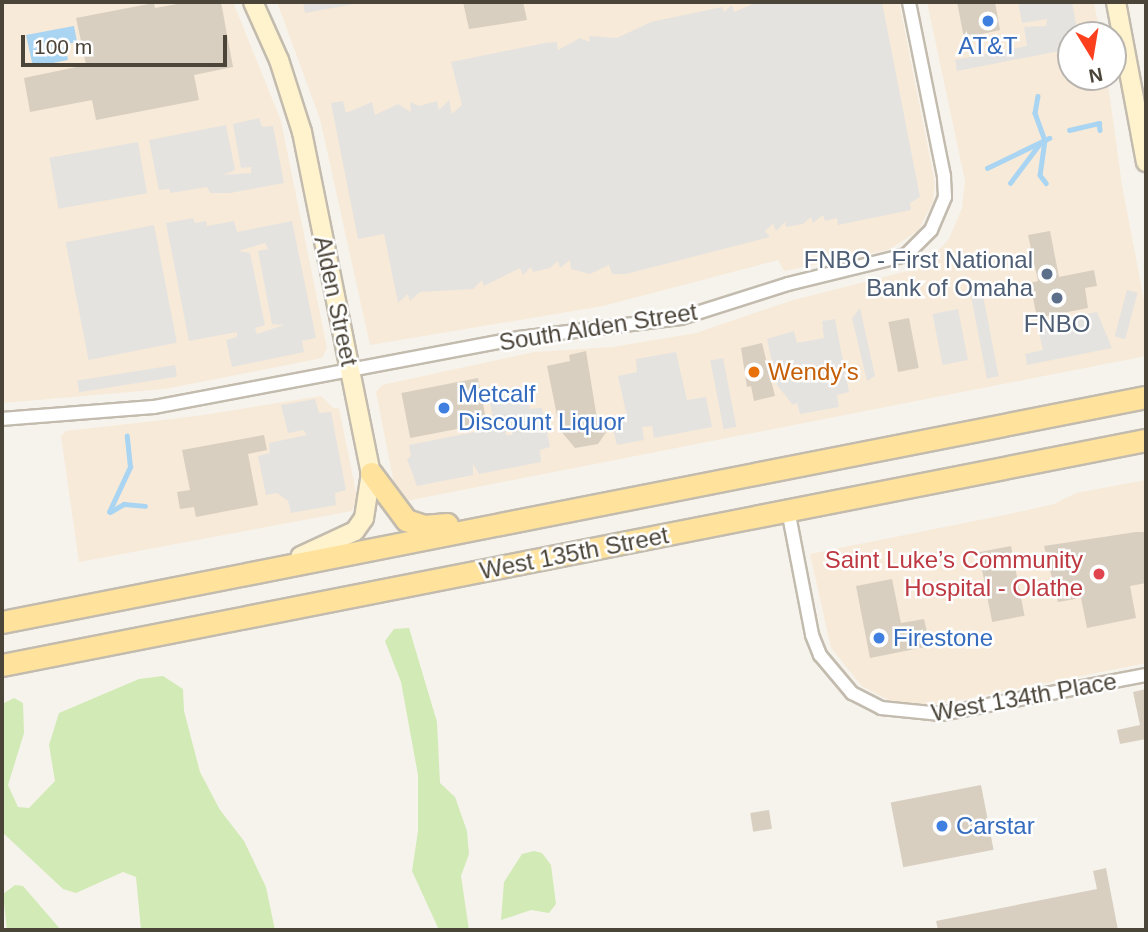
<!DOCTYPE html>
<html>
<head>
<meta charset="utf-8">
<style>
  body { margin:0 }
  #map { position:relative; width:1148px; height:932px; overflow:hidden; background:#f6f3ec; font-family:Helvetica,sans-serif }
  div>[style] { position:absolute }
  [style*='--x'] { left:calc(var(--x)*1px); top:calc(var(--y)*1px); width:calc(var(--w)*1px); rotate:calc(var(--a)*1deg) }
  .commercial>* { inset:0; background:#f7ead8 }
  .green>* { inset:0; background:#d2eab5 }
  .parking>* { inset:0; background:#e5e3e0; transform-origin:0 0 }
  .water>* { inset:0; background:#a9d4f2 }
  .stream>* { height:4.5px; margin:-2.25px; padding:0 2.25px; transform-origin:2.25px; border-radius:2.25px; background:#a9d4f2 }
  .building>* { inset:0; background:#d8cfc1; transform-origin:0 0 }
  .roads { filter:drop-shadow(2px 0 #c2bbae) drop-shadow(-2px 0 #c2bbae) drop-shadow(0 2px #c2bbae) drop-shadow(0 -2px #c2bbae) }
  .street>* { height:12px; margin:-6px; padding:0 6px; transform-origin:6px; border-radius:6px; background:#fff }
  .secondary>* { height:18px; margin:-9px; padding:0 9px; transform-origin:9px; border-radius:9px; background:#fff3cd }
  .primary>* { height:21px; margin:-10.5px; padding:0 10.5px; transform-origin:10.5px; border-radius:10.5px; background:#ffe39c }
  .dots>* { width:19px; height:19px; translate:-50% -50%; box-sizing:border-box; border:4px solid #fff; border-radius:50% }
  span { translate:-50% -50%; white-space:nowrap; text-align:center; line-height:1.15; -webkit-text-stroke:5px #fff; paint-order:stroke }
  .shop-label { font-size:24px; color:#366cbe }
  .left { translate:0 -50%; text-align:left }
  .service-label { font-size:24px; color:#4e5e75 }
  .right { translate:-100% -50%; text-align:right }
  .street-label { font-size:24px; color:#4b4439 }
  .food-label { font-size:24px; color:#c56008 }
  .health-label { font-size:24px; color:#be3a42 }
  .frame { position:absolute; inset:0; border:4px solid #4b4439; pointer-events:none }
  .north { position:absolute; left:1057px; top:21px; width:70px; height:70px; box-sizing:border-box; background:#fff; border:2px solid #b7b4b0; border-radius:50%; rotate:169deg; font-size:19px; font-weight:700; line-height:28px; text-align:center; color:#4b4439 }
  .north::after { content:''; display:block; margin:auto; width:24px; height:32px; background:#fc3f1d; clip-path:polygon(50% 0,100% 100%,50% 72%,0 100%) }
  .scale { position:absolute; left:21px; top:35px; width:206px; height:32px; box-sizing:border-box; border:4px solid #4b4439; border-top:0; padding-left:9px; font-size:21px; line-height:24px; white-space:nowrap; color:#4b4439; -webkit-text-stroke:5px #fff; paint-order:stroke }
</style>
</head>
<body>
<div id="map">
  <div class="commercial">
    <div style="clip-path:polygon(2px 2px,233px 2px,281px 121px,327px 348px,322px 358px,165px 389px,2px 403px)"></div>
    <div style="clip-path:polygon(277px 2px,899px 2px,935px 183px,933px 202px,918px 231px,888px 250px,784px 271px,778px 260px,603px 306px,370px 345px,320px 119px)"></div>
    <div style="clip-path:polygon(927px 2px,1094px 2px,1100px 35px,1071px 35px,1071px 77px,1107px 77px,1122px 185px,1146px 311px,1146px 356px,406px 501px,395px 489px,376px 392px,382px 385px,534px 352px,612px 347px,696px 333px,790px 301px,923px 267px,949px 239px,962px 208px,965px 181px)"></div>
    <div style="clip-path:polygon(321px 396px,333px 408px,339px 408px,357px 497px,352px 511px,79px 562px,61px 436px,66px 431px,197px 416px)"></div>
    <div style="clip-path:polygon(1146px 480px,1146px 663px,926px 707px,890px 701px,862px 686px,831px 648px,810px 554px,1019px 512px,1054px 504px,1076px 493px)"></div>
  </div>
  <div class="green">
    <div style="clip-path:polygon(409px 628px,437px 722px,440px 783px,455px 797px,467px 831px,469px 854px,461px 876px,469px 930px,439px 930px,412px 871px,418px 831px,418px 775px,401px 682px,385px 641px,394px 629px)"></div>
    <div style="clip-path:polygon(163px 676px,183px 689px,184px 711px,200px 772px,220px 810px,244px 841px,266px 887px,275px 930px,141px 930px,136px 877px,123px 872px,76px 893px,63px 889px,2px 832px,2px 704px,14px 698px,23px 703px,24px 733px,8px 785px,18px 807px,29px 808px,55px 781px,49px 745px,59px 713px,139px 679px)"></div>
    <div style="clip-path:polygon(534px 851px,542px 853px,551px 865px,556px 904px,549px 913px,531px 910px,501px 920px,504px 882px,522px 854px)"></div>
    <div style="clip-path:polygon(15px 885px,23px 886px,61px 930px,7px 930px,3px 894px)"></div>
  </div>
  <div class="parking">
    <div style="clip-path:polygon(303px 2px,365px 2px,305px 13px)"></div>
    <div style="clip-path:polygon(758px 2px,882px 2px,920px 197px,910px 203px,911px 210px,838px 225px,837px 218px,825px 221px,823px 215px,813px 223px,811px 217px,803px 224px,786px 227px,785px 222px,776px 231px,773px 224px,765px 231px,770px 237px,626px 274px,612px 274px,609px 265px,590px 274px,571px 269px,570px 260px,560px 268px,558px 261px,550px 268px,533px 272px,531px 267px,523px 275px,520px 268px,484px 286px,482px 280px,473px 289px,420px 292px,410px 301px,408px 294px,398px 303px,384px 234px,358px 239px,331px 103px,343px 101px,346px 113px,372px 102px,375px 115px,398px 104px,411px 112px,410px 102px,419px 106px,437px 101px,439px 110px,449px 100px,452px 114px,462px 105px,451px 62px,545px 43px,557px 42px,558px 50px,580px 38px,590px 42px,589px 36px,617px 38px,651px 22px,722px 7px,724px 12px,732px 5px,734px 12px)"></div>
    <div style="clip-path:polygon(1018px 2px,1072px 2px,1078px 35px,1069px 38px,1070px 49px,957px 71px,955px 60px,1027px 46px,1024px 27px,1046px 26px,1047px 19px,1022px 23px)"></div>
    <div style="clip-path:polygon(259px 118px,262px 127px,273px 126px,284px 183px,230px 193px,210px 193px,207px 187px,171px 193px,169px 189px,159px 190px,149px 140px,226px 125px,235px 170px,223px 175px,251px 173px,251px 167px,241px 168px,233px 124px)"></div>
    <div style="left:138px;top:142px;width:52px;height:90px;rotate:80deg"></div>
    <div style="clip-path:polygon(evenodd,193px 218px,195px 223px,206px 221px,207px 226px,234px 221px,237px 232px,292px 221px,316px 338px,302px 341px,304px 352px,232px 367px,226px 340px,237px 337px,237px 332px,189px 341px,166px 223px,193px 218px,265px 243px,268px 249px,258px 251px,272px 324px,284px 325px,257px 334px,255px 328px,265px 325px,250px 253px,238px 251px,265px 243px)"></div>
    <div style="left:154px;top:225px;width:120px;height:90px;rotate:79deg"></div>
    <div style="left:980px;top:280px;width:98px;height:12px;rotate:79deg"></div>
    <div style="left:1127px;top:290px;width:11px;height:48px;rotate:15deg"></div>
    <div style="clip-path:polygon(860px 308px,875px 376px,867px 381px,852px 318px)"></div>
    <div style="left:958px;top:309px;width:52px;height:26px;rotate:79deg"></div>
    <div style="clip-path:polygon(1097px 312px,1112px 348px,1027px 365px,1025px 354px,1043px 350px,1037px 324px)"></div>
    <div style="clip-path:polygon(835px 319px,849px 392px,837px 395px,839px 407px,800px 414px,797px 403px,793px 405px,777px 385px,767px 339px,794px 331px,797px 343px,824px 338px,822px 321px)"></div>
    <div style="clip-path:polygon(676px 352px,687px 400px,706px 397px,712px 427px,654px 438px,652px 426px,642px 427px,644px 440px,617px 445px,613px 430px,626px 412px,618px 376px,637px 372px,636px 359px)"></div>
    <div style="left:723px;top:358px;width:70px;height:13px;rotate:79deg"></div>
    <div style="left:175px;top:365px;width:12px;height:99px;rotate:81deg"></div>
    <div style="clip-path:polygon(527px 391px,530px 409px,542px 408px,550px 447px,540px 450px,541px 462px,479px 474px,473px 464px,473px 475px,417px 486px,407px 459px,411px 456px,409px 445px,505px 426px,506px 435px,512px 435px,511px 422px,494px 425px,489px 398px)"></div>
    <div style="clip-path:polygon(315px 399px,319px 413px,331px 412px,346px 490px,335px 493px,336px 505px,291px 513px,288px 501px,277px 493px,266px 495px,258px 456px,270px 453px,269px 443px,307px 435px,303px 430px,288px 433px,281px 405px)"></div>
  </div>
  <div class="water">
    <div style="clip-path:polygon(74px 26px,77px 42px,38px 50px,65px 47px,68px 60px,33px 67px,26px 35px)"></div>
  </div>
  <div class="stream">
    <div style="--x:1038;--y:96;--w:17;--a:100"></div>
    <div style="--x:1035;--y:113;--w:29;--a:70"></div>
    <div style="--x:1045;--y:140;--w:35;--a:98"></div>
    <div style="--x:1040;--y:175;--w:10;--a:53"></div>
    <div style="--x:1069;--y:130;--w:31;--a:-13"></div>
    <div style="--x:1099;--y:123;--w:7;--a:82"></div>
    <div style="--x:987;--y:168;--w:69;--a:-25.8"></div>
    <div style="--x:1010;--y:183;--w:51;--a:-52.9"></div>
    <div style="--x:109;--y:512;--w:50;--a:-65"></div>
    <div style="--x:130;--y:467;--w:31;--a:-96"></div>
    <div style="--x:110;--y:512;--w:16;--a:-30"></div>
    <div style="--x:124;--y:504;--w:21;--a:5"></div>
  </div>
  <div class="building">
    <div style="clip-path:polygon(188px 2px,221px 2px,233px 67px,194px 75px,199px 100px,96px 120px,92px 100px,30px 112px,24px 78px,86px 65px,76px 18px,154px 3px,155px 8px)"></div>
    <div style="clip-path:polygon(463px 2px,523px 2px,527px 20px,469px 29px)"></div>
    <div style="clip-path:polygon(957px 2px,995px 2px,1000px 30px,964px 38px)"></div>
    <div style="clip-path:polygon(1050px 231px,1059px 277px,1094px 270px,1097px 286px,1085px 288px,1088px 308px,1037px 318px,1030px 283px,1038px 281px,1028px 235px)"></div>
    <div style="left:909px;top:318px;width:51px;height:21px;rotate:79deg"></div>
    <div style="clip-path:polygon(762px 343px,775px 396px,754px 401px,751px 386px,747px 387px,741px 348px)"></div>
    <div style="clip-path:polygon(586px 351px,598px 425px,607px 431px,598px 444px,575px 448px,560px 430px,547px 366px,570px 361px,569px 355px)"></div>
    <div style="left:478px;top:378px;width:46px;height:78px;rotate:79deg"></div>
    <div style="clip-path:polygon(264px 435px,267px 450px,248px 454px,258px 505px,196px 517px,194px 507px,180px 509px,177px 492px,190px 490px,182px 450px)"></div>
    <div style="clip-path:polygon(1136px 532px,1146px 532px,1146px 583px,1130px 586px,1136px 618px,1087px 628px,1081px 598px,1058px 602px,1044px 546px)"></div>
    <div style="left:1011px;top:546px;width:71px;height:33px;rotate:79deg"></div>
    <div style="clip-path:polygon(892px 579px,901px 623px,924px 619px,930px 646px,870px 658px,856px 586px)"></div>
    <div style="clip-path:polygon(1146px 689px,1146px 739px,1120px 744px,1117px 730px,1140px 725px,1133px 692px)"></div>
    <div style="left:981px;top:785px;width:66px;height:92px;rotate:79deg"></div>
    <div style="left:769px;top:810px;width:19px;height:19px;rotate:81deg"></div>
    <div style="clip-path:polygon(1106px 868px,1118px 930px,938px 930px,936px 921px,1097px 889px,1093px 871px)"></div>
  </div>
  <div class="roads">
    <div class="street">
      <div style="--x:2;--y:419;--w:152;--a:-4.5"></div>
      <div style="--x:154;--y:407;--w:371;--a:-10.7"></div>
      <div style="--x:519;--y:338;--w:163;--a:-7"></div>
      <div style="--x:681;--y:318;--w:112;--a:-17.6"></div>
      <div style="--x:788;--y:284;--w:122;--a:-13.8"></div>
      <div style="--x:906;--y:255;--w:35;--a:-45"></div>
      <div style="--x:931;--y:230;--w:36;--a:-67"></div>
      <div style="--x:945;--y:197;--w:21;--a:-93"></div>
      <div style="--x:944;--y:176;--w:177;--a:-101.4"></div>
      <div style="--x:788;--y:510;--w:127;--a:79.1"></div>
      <div style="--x:812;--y:635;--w:22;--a:68"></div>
      <div style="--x:820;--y:655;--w:50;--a:49.9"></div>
      <div style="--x:852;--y:693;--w:33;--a:27"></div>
      <div style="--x:881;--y:708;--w:60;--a:5.7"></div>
      <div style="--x:941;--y:714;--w:209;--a:-10.8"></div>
    </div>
    <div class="secondary">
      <div style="--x:253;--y:2;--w:64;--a:65.9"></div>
      <div style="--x:279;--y:60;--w:76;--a:72.3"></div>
      <div style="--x:302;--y:132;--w:348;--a:78.6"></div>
      <div style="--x:371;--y:473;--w:46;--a:98.8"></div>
      <div style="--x:364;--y:518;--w:16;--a:125"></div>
      <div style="--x:355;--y:531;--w:60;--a:155.2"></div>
      <div style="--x:1116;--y:2;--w:163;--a:79.4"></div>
    </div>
    <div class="primary">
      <div style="--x:371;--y:473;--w:59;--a:53.3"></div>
      <div style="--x:406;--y:520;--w:19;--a:18"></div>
      <div style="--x:424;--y:526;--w:23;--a:-5"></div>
      <div style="--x:2;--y:622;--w:1166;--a:-11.13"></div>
      <div style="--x:2;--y:665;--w:1166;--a:-11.13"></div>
    </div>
  </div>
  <div class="dots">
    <div style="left:988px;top:21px;background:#3f7fe0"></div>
    <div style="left:1047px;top:274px;background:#5c6f8a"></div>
    <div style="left:1057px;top:298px;background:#5c6f8a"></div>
    <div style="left:754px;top:372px;background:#e8710a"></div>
    <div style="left:444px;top:408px;background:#3f7fe0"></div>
    <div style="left:1099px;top:574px;background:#e0444e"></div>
    <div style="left:879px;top:638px;background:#3f7fe0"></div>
    <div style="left:942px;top:826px;background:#3f7fe0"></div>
  </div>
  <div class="shop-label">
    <span style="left:988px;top:46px">AT&amp;T</span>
    <span class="left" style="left:458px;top:408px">Metcalf<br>Discount Liquor</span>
    <span class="left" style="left:893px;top:638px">Firestone</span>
    <span class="left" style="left:956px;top:826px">Carstar</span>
  </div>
  <div class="service-label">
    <span class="right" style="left:1033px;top:274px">FNBO - First National<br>Bank of Omaha</span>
    <span style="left:1057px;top:324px">FNBO</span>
  </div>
  <div class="street-label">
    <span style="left:336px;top:301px;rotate:78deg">Alden Street</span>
    <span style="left:598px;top:327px;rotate:-9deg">South Alden Street</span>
    <span style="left:574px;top:553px;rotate:-11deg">West 135th Street</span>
    <span style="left:1024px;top:697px;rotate:-10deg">West 134th Place</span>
  </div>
  <div class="food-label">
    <span class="left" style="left:768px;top:372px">Wendy's</span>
  </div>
  <div class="health-label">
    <span class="right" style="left:1083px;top:574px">Saint Luke’s Community<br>Hospital - Olathe</span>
  </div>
  <div class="frame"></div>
  <div class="north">N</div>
  <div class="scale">100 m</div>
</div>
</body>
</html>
